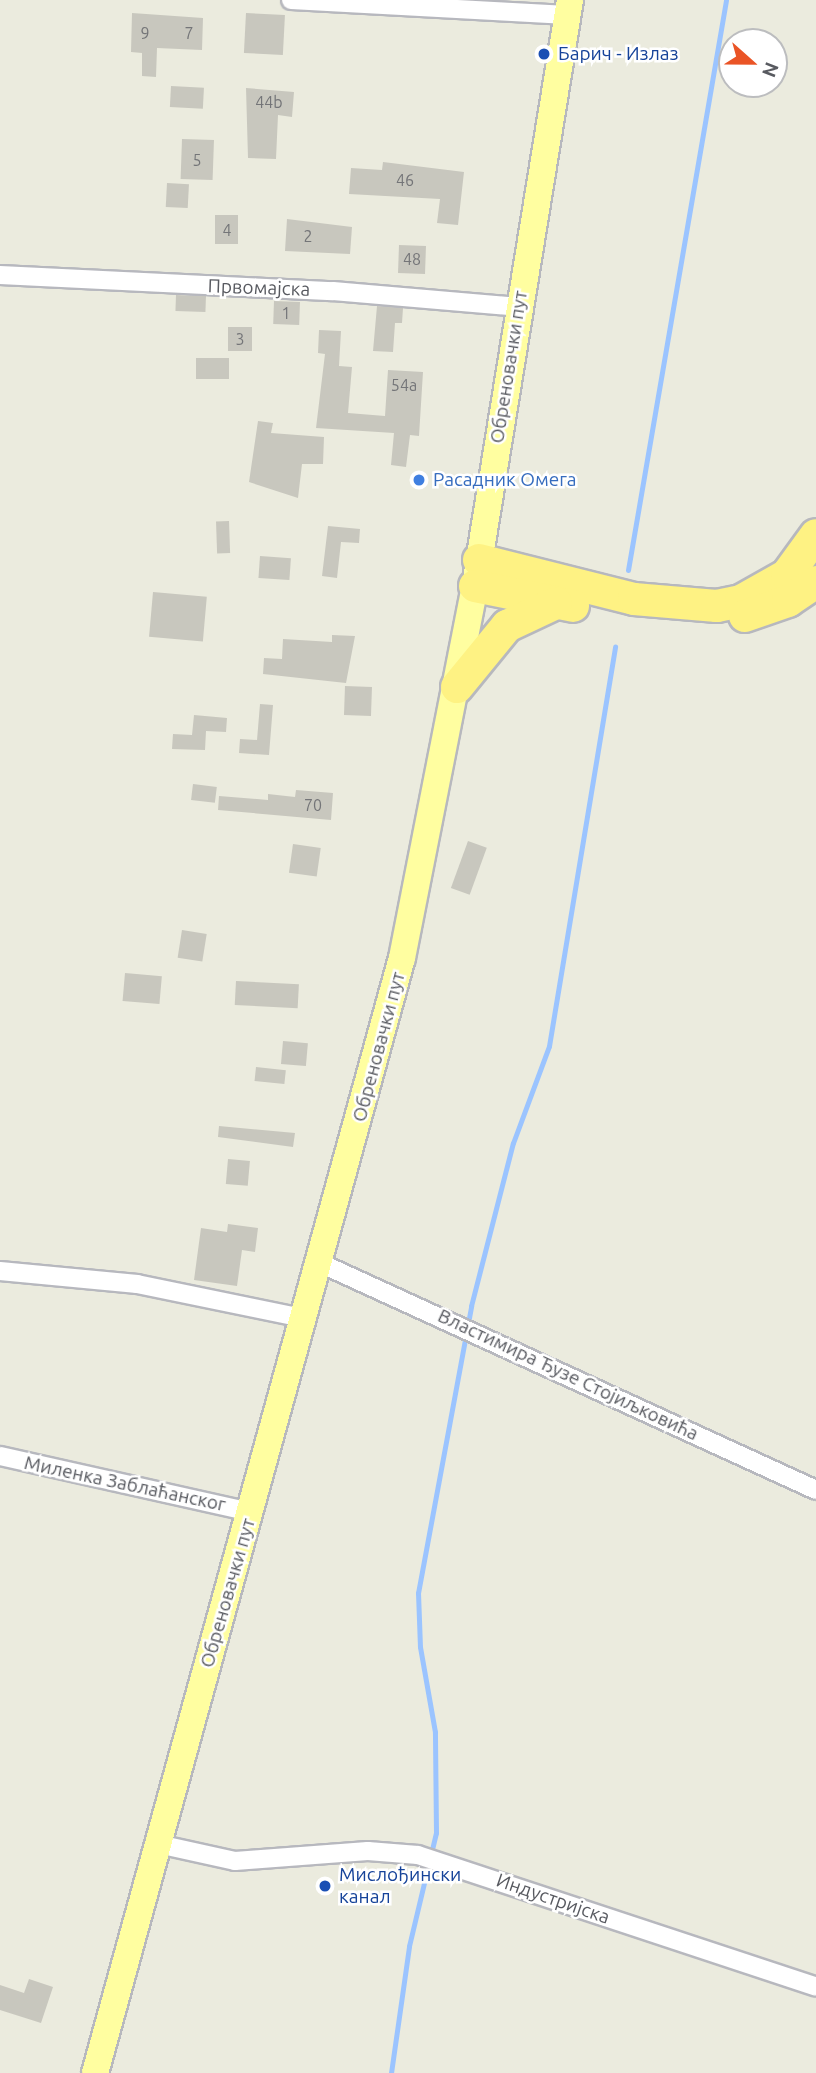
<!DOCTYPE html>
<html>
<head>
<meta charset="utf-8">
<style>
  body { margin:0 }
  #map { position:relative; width:816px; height:2073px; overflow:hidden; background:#ebebde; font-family:Ubuntu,sans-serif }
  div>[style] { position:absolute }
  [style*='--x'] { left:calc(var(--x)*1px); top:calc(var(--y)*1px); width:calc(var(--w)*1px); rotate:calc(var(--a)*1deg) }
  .stream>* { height:5px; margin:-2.5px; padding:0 2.5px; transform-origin:2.5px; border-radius:2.5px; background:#9bc4ff }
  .building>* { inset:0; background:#c8c7be; transform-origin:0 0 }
  .roads { filter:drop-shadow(2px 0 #b7b8be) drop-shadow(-2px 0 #b7b8be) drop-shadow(0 2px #b7b8be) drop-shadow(0 -2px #b7b8be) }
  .street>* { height:18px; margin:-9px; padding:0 9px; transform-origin:9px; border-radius:9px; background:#fff }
  .primary>* { height:26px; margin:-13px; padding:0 13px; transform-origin:13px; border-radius:13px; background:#fffea0 }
  .highway>* { height:32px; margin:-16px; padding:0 16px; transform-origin:16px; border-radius:16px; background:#fef283 }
  .dots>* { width:19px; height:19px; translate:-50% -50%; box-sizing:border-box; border:4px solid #fff; border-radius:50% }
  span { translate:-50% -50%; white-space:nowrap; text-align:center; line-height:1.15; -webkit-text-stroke:5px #fff; paint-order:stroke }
  .number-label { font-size:16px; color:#747578 }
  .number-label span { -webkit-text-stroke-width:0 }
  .transit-label { font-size:19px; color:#164399 }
  .left { translate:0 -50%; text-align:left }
  .street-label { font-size:19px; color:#585a60 }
  .shop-label { font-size:19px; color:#366cbe }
  .north { position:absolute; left:718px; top:28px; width:70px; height:70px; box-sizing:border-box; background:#fff; border:2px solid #bcbdbf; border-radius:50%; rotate:111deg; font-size:19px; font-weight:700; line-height:28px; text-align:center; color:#585a60 }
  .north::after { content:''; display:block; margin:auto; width:24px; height:32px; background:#ea5426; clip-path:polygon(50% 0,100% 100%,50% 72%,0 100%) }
</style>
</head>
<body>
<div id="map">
  <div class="stream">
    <div style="--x:628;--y:570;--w:578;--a:-80.24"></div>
    <div style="--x:391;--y:2073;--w:128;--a:-81.9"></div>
    <div style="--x:409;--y:1946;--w:116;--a:-76.6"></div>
    <div style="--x:436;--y:1833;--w:101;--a:-90.6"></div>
    <div style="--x:435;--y:1732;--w:86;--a:-100"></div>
    <div style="--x:420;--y:1647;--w:54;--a:-92.1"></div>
    <div style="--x:418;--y:1593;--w:292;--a:-79.5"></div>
    <div style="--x:471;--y:1306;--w:168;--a:-75.6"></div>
    <div style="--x:513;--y:1143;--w:103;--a:-69.6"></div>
    <div style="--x:549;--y:1046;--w:405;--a:-80.6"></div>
  </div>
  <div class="building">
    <div style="clip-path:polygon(132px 13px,203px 18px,202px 50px,157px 48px,156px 77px,142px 76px,142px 53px,131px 52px)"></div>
    <div style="left:246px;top:13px;width:39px;height:40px;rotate:3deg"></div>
    <div style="left:171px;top:86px;width:33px;height:21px;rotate:3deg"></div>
    <div style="clip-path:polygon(246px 88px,294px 92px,292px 117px,278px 115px,276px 159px,248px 158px)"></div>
    <div style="left:182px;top:139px;width:32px;height:40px;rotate:2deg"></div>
    <div style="clip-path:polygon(383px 162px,464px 172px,458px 225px,437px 223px,440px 199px,349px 194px,351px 168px,382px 170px)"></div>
    <div style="left:167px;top:183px;width:22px;height:24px;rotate:3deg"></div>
    <div style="left:215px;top:215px;width:23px;height:29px"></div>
    <div style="clip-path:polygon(287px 219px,352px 227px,350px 254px,285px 251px)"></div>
    <div style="left:399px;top:245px;width:27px;height:28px;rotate:2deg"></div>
    <div style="left:176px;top:295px;width:30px;height:16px;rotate:2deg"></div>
    <div style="left:274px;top:301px;width:26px;height:23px;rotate:2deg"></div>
    <div style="clip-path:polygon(377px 306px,403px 308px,402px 323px,395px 323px,393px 352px,373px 351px)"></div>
    <div style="left:228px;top:327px;width:24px;height:24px"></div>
    <div style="clip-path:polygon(319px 330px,341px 331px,339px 366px,352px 367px,348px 413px,385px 416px,388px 370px,423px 372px,419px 436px,410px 435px,406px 467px,391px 465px,394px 433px,316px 428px,325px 354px,318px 353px)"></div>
    <div style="left:196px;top:358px;width:33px;height:21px"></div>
    <div style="clip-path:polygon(258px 421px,273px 423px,271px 433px,324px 437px,323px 464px,302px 464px,298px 498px,249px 482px)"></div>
    <div style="left:229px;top:521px;width:32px;height:13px;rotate:88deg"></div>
    <div style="clip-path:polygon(328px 526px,360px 529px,359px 543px,341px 542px,337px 578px,322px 576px)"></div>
    <div style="left:260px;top:556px;width:31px;height:22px;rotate:4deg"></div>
    <div style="left:153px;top:592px;width:54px;height:45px;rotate:5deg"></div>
    <div style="clip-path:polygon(332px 635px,355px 636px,346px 683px,263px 674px,264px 658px,282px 659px,283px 639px,332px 642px)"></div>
    <div style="left:345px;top:686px;width:27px;height:29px;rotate:2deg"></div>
    <div style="clip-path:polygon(260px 704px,273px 705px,269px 755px,239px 753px,240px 739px,257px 740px)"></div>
    <div style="clip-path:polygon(194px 715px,227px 718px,226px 732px,206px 731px,205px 750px,172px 749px,173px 734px,192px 735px)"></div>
    <div style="left:193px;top:784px;width:24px;height:16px;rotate:7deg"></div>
    <div style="clip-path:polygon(296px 790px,333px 793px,331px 820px,218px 810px,219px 796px,268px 800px,268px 794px,295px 797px)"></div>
    <div style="left:468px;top:841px;width:20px;height:50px;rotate:20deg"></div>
    <div style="left:293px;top:844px;width:28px;height:29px;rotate:8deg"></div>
    <div style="left:182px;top:930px;width:25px;height:28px;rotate:9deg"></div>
    <div style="left:125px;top:973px;width:37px;height:28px;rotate:5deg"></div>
    <div style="left:236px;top:981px;width:63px;height:24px;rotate:3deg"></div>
    <div style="left:283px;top:1041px;width:25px;height:23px;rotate:5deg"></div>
    <div style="left:256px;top:1067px;width:30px;height:14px;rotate:6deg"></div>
    <div style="clip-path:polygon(219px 1126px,295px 1133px,293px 1147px,218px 1137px)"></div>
    <div style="left:228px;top:1159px;width:22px;height:25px;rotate:5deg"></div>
    <div style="clip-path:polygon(228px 1224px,258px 1228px,255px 1252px,242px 1250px,237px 1286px,194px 1280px,201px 1228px,227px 1232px)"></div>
    <div style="clip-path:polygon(29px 1979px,53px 1987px,41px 2023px,0 2010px,0 1985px,24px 1993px)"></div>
  </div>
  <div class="roads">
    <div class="street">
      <div style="--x:291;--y:0;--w:277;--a:3.1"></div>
      <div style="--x:0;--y:275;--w:333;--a:2.8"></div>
      <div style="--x:333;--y:291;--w:186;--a:4.9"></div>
      <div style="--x:320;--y:1263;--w:545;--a:24.59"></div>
      <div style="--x:0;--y:1271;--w:138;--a:5.4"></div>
      <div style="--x:137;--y:1284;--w:169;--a:11.6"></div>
      <div style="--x:0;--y:1456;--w:257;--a:12.6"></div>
      <div style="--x:158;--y:1844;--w:79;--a:12.4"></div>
      <div style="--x:235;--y:1861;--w:133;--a:-4.3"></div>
      <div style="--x:368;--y:1851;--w:50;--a:4.6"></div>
      <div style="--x:418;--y:1855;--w:419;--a:18.3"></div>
    </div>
    <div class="primary">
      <div style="--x:95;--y:2073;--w:1156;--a:-74.61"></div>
      <div style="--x:402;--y:958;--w:379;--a:-78.9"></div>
      <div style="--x:475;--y:586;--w:594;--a:-80.79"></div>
    </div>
    <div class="highway">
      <div style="--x:479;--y:560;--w:160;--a:14.1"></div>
      <div style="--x:634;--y:599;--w:83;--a:4.8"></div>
      <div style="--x:717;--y:606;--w:25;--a:-12"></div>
      <div style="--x:741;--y:601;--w:53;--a:-29.5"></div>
      <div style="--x:787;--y:575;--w:49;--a:-54.1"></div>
      <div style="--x:475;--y:586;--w:100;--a:11.5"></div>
      <div style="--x:745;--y:616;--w:46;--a:-19.2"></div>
      <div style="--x:788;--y:601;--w:34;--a:-34"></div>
      <div style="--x:457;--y:687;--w:79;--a:-50.7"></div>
      <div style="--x:507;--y:626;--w:54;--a:-25.1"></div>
    </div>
  </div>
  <div class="dots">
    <div style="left:544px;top:54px;background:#1a4fb4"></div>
    <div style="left:419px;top:480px;background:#3f7fe0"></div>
    <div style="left:325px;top:1886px;background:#1a4fb4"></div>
  </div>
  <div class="number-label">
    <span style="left:145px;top:33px">9</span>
    <span style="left:189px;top:33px">7</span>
    <span style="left:269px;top:102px">44b</span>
    <span style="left:197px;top:160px">5</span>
    <span style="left:405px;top:180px">46</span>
    <span style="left:227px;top:230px">4</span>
    <span style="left:308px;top:236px">2</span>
    <span style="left:412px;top:259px">48</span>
    <span style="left:286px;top:313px">1</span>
    <span style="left:240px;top:339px">3</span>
    <span style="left:404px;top:385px">54a</span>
    <span style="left:313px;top:805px">70</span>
  </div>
  <div class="transit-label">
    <span class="left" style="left:558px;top:54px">Барич - Излаз</span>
    <span class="left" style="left:339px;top:1886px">Мислођински<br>канал</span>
  </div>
  <div class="street-label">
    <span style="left:259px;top:288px;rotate:2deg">Првомајска</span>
    <span style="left:509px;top:367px;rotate:-81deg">Обреновачки пут</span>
    <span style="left:379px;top:1047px;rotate:-75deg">Обреновачки пут</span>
    <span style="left:568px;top:1375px;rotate:25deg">Властимира Ђузе Стојиљковића</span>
    <span style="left:125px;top:1484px;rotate:12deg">Миленка Заблаћанског</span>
    <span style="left:228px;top:1593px;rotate:-74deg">Обреновачки пут</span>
    <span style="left:553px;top:1899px;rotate:19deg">Индустријска</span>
  </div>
  <div class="shop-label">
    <span class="left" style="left:433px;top:480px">Расадник Омега</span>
  </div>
  <div class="north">N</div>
</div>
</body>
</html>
